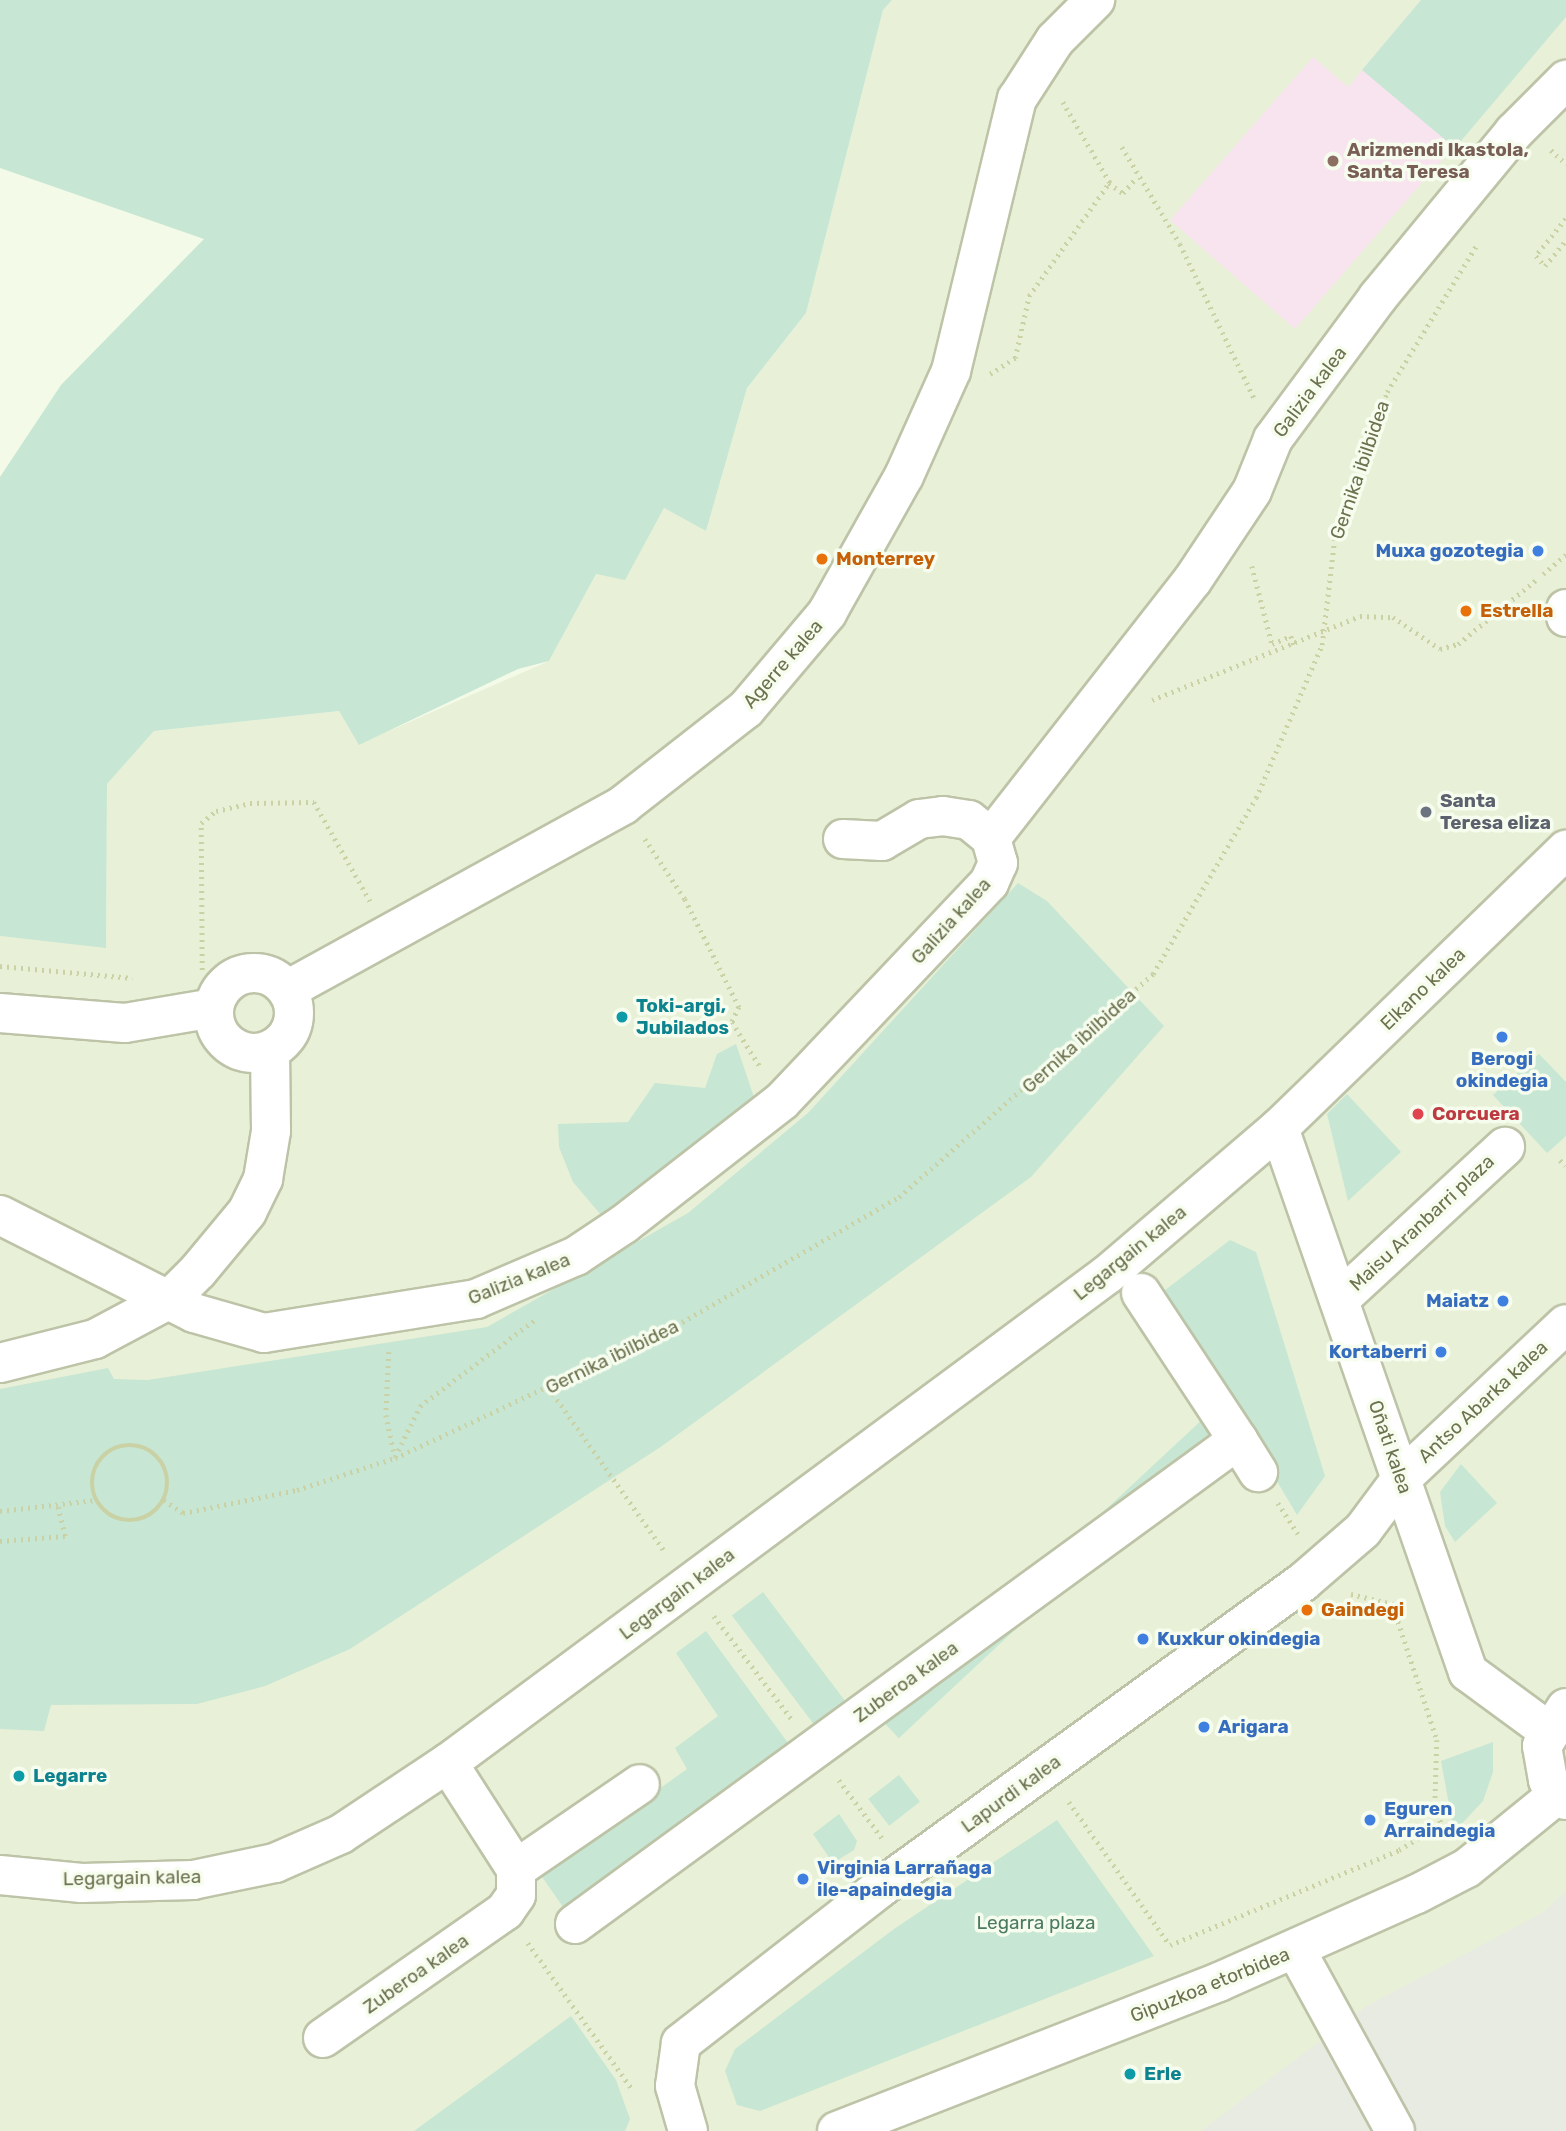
<!DOCTYPE html>
<html>
<head>
<meta charset="utf-8">
<style>
  body { margin:0 }
  #map { position:relative; width:1566px; height:2131px; overflow:hidden; background:#f3fae8; font-family:Rubik,sans-serif }
  div>[style] { position:absolute }
  [style*='--x'] { left:calc(var(--x)*1px); top:calc(var(--y)*1px); width:calc(var(--w)*1px); rotate:calc(var(--a)*1deg) }
  .residential>* { inset:0; background:#e8f1d7 }
  .industrial>* { inset:0; background:#e8ebe1 }
  .education>* { inset:0; background:#f7e4ef }
  .green>* { inset:0; background:#c7e6d3; transform-origin:0 0 }
  .path>* { height:4.5px; margin-top:-2.25px; transform-origin:0; background:repeating-linear-gradient(90deg,#cad2a5 0 2px,transparent 0 7px) }
  .path>.ring { margin:-2.25px; padding:0; box-sizing:content-box; background:none; border:4.5px solid #cad2a5; border-radius:50% }
  .roads { filter:drop-shadow(2px 0 #bdc3a7) drop-shadow(-2px 0 #bdc3a7) drop-shadow(0 2px #bdc3a7) drop-shadow(0 -2px #bdc3a7) }
  .minor>* { height:38px; margin:-19px; padding:0 19px; transform-origin:19px; border-radius:19px; background:#fff }
  .minor>.ring { margin:-19px; padding:0; box-sizing:content-box; background:none; border:38px solid #fff; border-radius:50% }
  .dots>* { width:19px; height:19px; translate:-50% -50%; box-sizing:border-box; border:4px solid #f7fdee; border-radius:50% }
  span { translate:-50% -50%; white-space:nowrap; text-align:center; line-height:1.15; -webkit-text-stroke:7px #f7fdee; paint-order:stroke }
  .education-label { font-size:19px; color:#785e54; font-weight:700 }
  .left { translate:0 -50%; text-align:left }
  .street-label { font-size:19px; color:#6c714e }
  .shop-label { font-size:19px; color:#366cbe; font-weight:700 }
  .right { translate:-100% -50%; text-align:right }
  .food-label { font-size:19px; color:#c56008; font-weight:700 }
  .worship-label { font-size:19px; color:#5b616d; font-weight:700 }
  .culture-label { font-size:19px; color:#0d838f; font-weight:700 }
  .health-label { font-size:19px; color:#be3a42; font-weight:700 }
  .park-label { font-size:19px; color:#4b7b63 }
</style>
</head>
<body>
<div id="map">
  <div class="residential">
    <div style="clip-path:polygon(892px 0,1566px 0,1566px 2131px,0 2131px,0 936px,106px 947px,107px 784px,154px 731px,339px 711px,359px 744px,549px 661px,596px 574px,625px 579px,664px 508px,706px 531px,747px 388px,806px 313px,883px 10px)"></div>
  </div>
  <div class="industrial">
    <div style="clip-path:polygon(1566px 1891px,1566px 2131px,1201px 2131px,1365px 2007px,1542px 1913px)"></div>
  </div>
  <div class="education">
    <div style="clip-path:polygon(1421px 0,1566px 0,1566px 17px,1295px 329px,1170px 220px,1313px 57px,1348px 87px)"></div>
  </div>
  <div class="green">
    <div style="clip-path:polygon(0 0,892px 0,883px 10px,806px 313px,747px 388px,706px 531px,664px 508px,625px 580px,596px 574px,549px 661px,518px 669px,359px 745px,339px 711px,154px 731px,107px 784px,106px 948px,0 936px,0 477px,61px 385px,204px 239px,0 168px)"></div>
    <div style="clip-path:polygon(1421px 0,1566px 0,1566px 17px,1455px 148px,1362px 70px)"></div>
    <div style="clip-path:polygon(1018px 883px,1047px 901px,1164px 1026px,1031px 1177px,662px 1446px,350px 1649px,265px 1686px,197px 1704px,51px 1705px,44px 1731px,0 1729px,0 1389px,108px 1368px,114px 1379px,148px 1380px,487px 1327px,688px 1213px,808px 1113px)"></div>
    <div style="clip-path:polygon(736px 1044px,756px 1103px,659px 1179px,601px 1215px,573px 1182px,559px 1147px,558px 1124px,628px 1122px,655px 1083px,705px 1088px,717px 1054px)"></div>
    <div style="clip-path:polygon(1539px 1054px,1566px 1082px,1566px 1136px,1547px 1153px,1493px 1095px)"></div>
    <div style="clip-path:polygon(1347px 1094px,1401px 1152px,1348px 1201px,1327px 1114px)"></div>
    <div style="clip-path:polygon(1230px 1240px,1256px 1252px,1325px 1476px,1297px 1515px,1164px 1291px)"></div>
    <div style="left:1205px;top:1417px;width:26px;height:443px;rotate:47deg"></div>
    <div style="clip-path:polygon(1461px 1464px,1497px 1503px,1455px 1542px,1445px 1526px,1440px 1492px)"></div>
    <div style="left:763px;top:1592px;width:143px;height:39px;rotate:53deg"></div>
    <div style="clip-path:polygon(706px 1631px,791px 1747px,568px 1914px,540px 1874px,687px 1769px,675px 1748px,718px 1716px,676px 1653px)"></div>
    <div style="clip-path:polygon(1493px 1742px,1493px 1772px,1483px 1801px,1454px 1832px,1441px 1761px)"></div>
    <div style="left:899px;top:1775px;width:34px;height:39px;rotate:52deg"></div>
    <div style="clip-path:polygon(839px 1814px,857px 1841px,854px 1850px,833px 1863px,813px 1834px)"></div>
    <div style="clip-path:polygon(1057px 1820px,1154px 1956px,760px 2111px,737px 2105px,725px 2071px,735px 2049px,894px 1929px)"></div>
    <div style="clip-path:polygon(571px 2016px,616px 2080px,630px 2119px,625px 2131px,414px 2131px)"></div>
  </div>
  <div class="path">
    <div style="--x:1063;--y:102;--w:95;--a:59.7"></div>
    <div style="--x:1122;--y:147;--w:113;--a:59.1"></div>
    <div style="--x:1180;--y:244;--w:171;--a:64.3"></div>
    <div style="--x:1551;--y:150;--w:21;--a:43"></div>
    <div style="--x:1123;--y:193;--w:21;--a:-49"></div>
    <div style="--x:1566;--y:219;--w:48;--a:129"></div>
    <div style="--x:1536;--y:256;--w:13;--a:48"></div>
    <div style="--x:1545;--y:266;--w:33;--a:-51"></div>
    <div style="--x:990;--y:374;--w:30;--a:-33"></div>
    <div style="--x:1015;--y:358;--w:64;--a:-77.3"></div>
    <div style="--x:1029;--y:296;--w:138;--a:-54.7"></div>
    <div style="--x:1109;--y:183;--w:17;--a:36"></div>
    <div style="--x:1252;--y:566;--w:81;--a:75.6"></div>
    <div style="--x:1272;--y:644;--w:21;--a:-23"></div>
    <div style="--x:1291;--y:636;--w:9;--a:72"></div>
    <div style="--x:1543;--y:574;--w:30;--a:-40"></div>
    <div style="--x:1152;--y:700;--w:224;--a:-22"></div>
    <div style="--x:1360;--y:616;--w:33;--a:2"></div>
    <div style="--x:1393;--y:617;--w:57;--a:34.2"></div>
    <div style="--x:1440;--y:649;--w:19;--a:-16"></div>
    <div style="--x:1458;--y:644;--w:101;--a:-39.4"></div>
    <div style="--x:645;--y:839;--w:72;--a:56.3"></div>
    <div style="--x:685;--y:899;--w:121;--a:63.4"></div>
    <div style="--x:739;--y:1007;--w:17;--a:115"></div>
    <div style="--x:732;--y:1022;--w:54;--a:57.8"></div>
    <div style="--x:0;--y:966;--w:133;--a:5.2"></div>
    <div style="--x:202;--y:970;--w:147;--a:-90.4"></div>
    <div style="--x:201;--y:823;--w:19;--a:-39"></div>
    <div style="--x:216;--y:811;--w:35;--a:-13"></div>
    <div style="--x:250;--y:803;--w:64;--a:-0.9"></div>
    <div style="--x:314;--y:802;--w:114;--a:60.5"></div>
    <div style="--x:1560;--y:1160;--w:8;--a:45"></div>
    <div style="--x:389;--y:1352;--w:63;--a:92.7"></div>
    <div style="--x:386;--y:1415;--w:43;--a:77.9"></div>
    <div style="--x:549;--y:1388;--w:202;--a:54.7"></div>
    <div class="ring" style="left:92px;top:1445px;width:71.5px;height:71.5px"></div>
    <div style="--x:395;--y:1457;--w:57;--a:-63.9"></div>
    <div style="--x:420;--y:1406;--w:145;--a:-36.9"></div>
    <div style="--x:164;--y:1500;--w:23;--a:34"></div>
    <div style="--x:183;--y:1513;--w:116;--a:-11.4"></div>
    <div style="--x:297;--y:1490;--w:103;--a:-18.1"></div>
    <div style="--x:395;--y:1458;--w:304;--a:-25.1"></div>
    <div style="--x:670;--y:1329;--w:264;--a:-30"></div>
    <div style="--x:899;--y:1197;--w:338;--a:-41.3"></div>
    <div style="--x:1153;--y:974;--w:204;--a:-59.7"></div>
    <div style="--x:1256;--y:798;--w:167;--a:-66.7"></div>
    <div style="--x:1322;--y:645;--w:111;--a:-83.3"></div>
    <div style="--x:1335;--y:535;--w:152;--a:-70"></div>
    <div style="--x:1387;--y:392;--w:171;--a:-58.6"></div>
    <div style="--x:1278;--y:1503;--w:37;--a:57"></div>
    <div style="--x:0;--y:1511;--w:96;--a:-6.6"></div>
    <div style="--x:0;--y:1541;--w:65;--a:-4.4"></div>
    <div style="--x:65;--y:1536;--w:30;--a:-104"></div>
    <div style="--x:1351;--y:1594;--w:51;--a:13.5"></div>
    <div style="--x:1402;--y:1604;--w:13;--a:119"></div>
    <div style="--x:1396;--y:1615;--w:132;--a:71.8"></div>
    <div style="--x:1437;--y:1740;--w:67;--a:91.7"></div>
    <div style="--x:1435;--y:1807;--w:28;--a:69"></div>
    <div style="--x:714;--y:1616;--w:128;--a:53"></div>
    <div style="--x:839;--y:1780;--w:72;--a:53.4"></div>
    <div style="--x:1069;--y:1802;--w:175;--a:54.8"></div>
    <div style="--x:1170;--y:1945;--w:248;--a:-22.5"></div>
    <div style="--x:1399;--y:1850;--w:48;--a:-31.4"></div>
    <div style="--x:528;--y:1943;--w:181;--a:54.5"></div>
  </div>
  <div class="roads">
    <div class="minor">
      <div style="--x:1566;--y:609;--w:8;--a:90"></div>
      <div style="--x:843;--y:839;--w:39;--a:3"></div>
      <div style="--x:882;--y:841;--w:43;--a:-30.7"></div>
      <div style="--x:919;--y:819;--w:24;--a:-7"></div>
      <div style="--x:943;--y:816;--w:26;--a:9"></div>
      <div style="--x:969;--y:820;--w:28;--a:39"></div>
      <div class="ring" style="left:214px;top:973px;width:42px;height:42px"></div>
      <div style="--x:287;--y:990;--w:384;--a:-28.8"></div>
      <div style="--x:623;--y:805;--w:156;--a:-38"></div>
      <div style="--x:746;--y:709;--w:126;--a:-49.8"></div>
      <div style="--x:827;--y:613;--w:157;--a:-60.7"></div>
      <div style="--x:904;--y:476;--w:115;--a:-65.9"></div>
      <div style="--x:951;--y:371;--w:280;--a:-76.4"></div>
      <div style="--x:1017;--y:99;--w:70;--a:-57.2"></div>
      <div style="--x:1055;--y:40;--w:57;--a:-45"></div>
      <div style="--x:0;--y:1013;--w:125;--a:4.6"></div>
      <div style="--x:125;--y:1023;--w:90;--a:-9.6"></div>
      <div style="--x:1279;--y:1128;--w:576;--a:70.84"></div>
      <div style="--x:1468;--y:1672;--w:98;--a:36.3"></div>
      <div style="--x:0;--y:1215;--w:217;--a:26.8"></div>
      <div style="--x:194;--y:1313;--w:73;--a:15.9"></div>
      <div style="--x:264;--y:1333;--w:215;--a:-9.1"></div>
      <div style="--x:476;--y:1299;--w:109;--a:-23.3"></div>
      <div style="--x:576;--y:1256;--w:58;--a:-33.7"></div>
      <div style="--x:624;--y:1224;--w:200;--a:-37.9"></div>
      <div style="--x:782;--y:1101;--w:301;--a:-46.5"></div>
      <div style="--x:989;--y:883;--w:22;--a:-66"></div>
      <div style="--x:998;--y:863;--w:26;--a:-106"></div>
      <div style="--x:991;--y:838;--w:326;--a:-52"></div>
      <div style="--x:1192;--y:581;--w:108;--a:-56.3"></div>
      <div style="--x:1252;--y:491;--w:56;--a:-68"></div>
      <div style="--x:1273;--y:439;--w:177;--a:-53.5"></div>
      <div style="--x:1378;--y:297;--w:214;--a:-50.5"></div>
      <div style="--x:1514;--y:132;--w:74;--a:-45"></div>
      <div style="--x:1141;--y:1293;--w:176;--a:56.6"></div>
      <div style="--x:1339;--y:1300;--w:226;--a:-42.7"></div>
      <div style="--x:0;--y:1363;--w:98;--a:-14.2"></div>
      <div style="--x:95;--y:1339;--w:85;--a:-28.1"></div>
      <div style="--x:170;--y:1299;--w:40;--a:-45"></div>
      <div style="--x:198;--y:1271;--w:77;--a:-50.3"></div>
      <div style="--x:247;--y:1212;--w:37;--a:-64"></div>
      <div style="--x:263;--y:1179;--w:49;--a:-80.5"></div>
      <div style="--x:271;--y:1131;--w:81;--a:-90.7"></div>
      <div style="--x:1566;--y:1708;--w:45;--a:122.3"></div>
      <div style="--x:1542;--y:1746;--w:35;--a:80"></div>
      <div style="--x:1548;--y:1780;--w:27;--a:48"></div>
      <div style="--x:516;--y:1869;--w:150;--a:-34.4"></div>
      <div style="--x:0;--y:1875;--w:82;--a:5.6"></div>
      <div style="--x:82;--y:1883;--w:111;--a:-1.5"></div>
      <div style="--x:193;--y:1880;--w:84;--a:-11.7"></div>
      <div style="--x:275;--y:1863;--w:72;--a:-23.7"></div>
      <div style="--x:341;--y:1834;--w:128;--a:-33.6"></div>
      <div style="--x:448;--y:1763;--w:821;--a:-36.54"></div>
      <div style="--x:1108;--y:1274;--w:225;--a:-40.5"></div>
      <div style="--x:1279;--y:1128;--w:400;--a:-44.1"></div>
      <div style="--x:575;--y:1924;--w:821;--a:-36.13"></div>
      <div style="--x:1238;--y:1440;--w:38;--a:58"></div>
      <div style="--x:1296;--y:1950;--w:206;--a:61.3"></div>
      <div style="--x:323;--y:2038;--w:222;--a:-34.9"></div>
      <div style="--x:505;--y:1911;--w:19;--a:-55"></div>
      <div style="--x:516;--y:1895;--w:26;--a:-90"></div>
      <div style="--x:516;--y:1869;--w:126;--a:-122.7"></div>
      <div style="--x:688;--y:2131;--w:47;--a:-106.1"></div>
      <div style="--x:675;--y:2086;--w:43;--a:-82.1"></div>
      <div style="--x:681;--y:2043;--w:252;--a:-37.9"></div>
      <div style="--x:880;--y:1888;--w:522;--a:-35.88"></div>
      <div style="--x:1303;--y:1582;--w:79;--a:-40.9"></div>
      <div style="--x:1363;--y:1530;--w:64;--a:-53.3"></div>
      <div style="--x:1401;--y:1479;--w:226;--a:-43.2"></div>
      <div style="--x:837;--y:2131;--w:410;--a:-21.3"></div>
      <div style="--x:1219;--y:1982;--w:217;--a:-24"></div>
      <div style="--x:1417;--y:1894;--w:56;--a:-27.5"></div>
      <div style="--x:1467;--y:1868;--w:117;--a:-39.1"></div>
    </div>
  </div>
  <div class="dots">
    <div style="left:1333px;top:161px;background:#8d6e63"></div>
    <div style="left:1538px;top:551px;background:#3f7fe0"></div>
    <div style="left:822px;top:559px;background:#e8710a"></div>
    <div style="left:1466px;top:611px;background:#e8710a"></div>
    <div style="left:1426px;top:812px;background:#6b7280"></div>
    <div style="left:622px;top:1017px;background:#0f9aa8"></div>
    <div style="left:1502px;top:1037px;background:#3f7fe0"></div>
    <div style="left:1418px;top:1114px;background:#e0444e"></div>
    <div style="left:1503px;top:1301px;background:#3f7fe0"></div>
    <div style="left:1441px;top:1352px;background:#3f7fe0"></div>
    <div style="left:1307px;top:1610px;background:#e8710a"></div>
    <div style="left:1143px;top:1639px;background:#3f7fe0"></div>
    <div style="left:1204px;top:1727px;background:#3f7fe0"></div>
    <div style="left:19px;top:1776px;background:#0f9aa8"></div>
    <div style="left:1370px;top:1820px;background:#3f7fe0"></div>
    <div style="left:803px;top:1879px;background:#3f7fe0"></div>
    <div style="left:1130px;top:2074px;background:#0f9aa8"></div>
  </div>
  <div class="education-label">
    <span class="left" style="left:1347px;top:161px">Arizmendi Ikastola,<br>Santa Teresa</span>
  </div>
  <div class="street-label">
    <span style="left:1310px;top:392px;rotate:-53deg">Galizia kalea</span>
    <span style="left:1360px;top:470px;rotate:-71deg">Gernika ibilbidea</span>
    <span style="left:783px;top:664px;rotate:-49deg">Agerre kalea</span>
    <span style="left:951px;top:921px;rotate:-48deg">Galizia kalea</span>
    <span style="left:1423px;top:989px;rotate:-44deg">Elkano kalea</span>
    <span style="left:1079px;top:1041px;rotate:-42deg">Gernika ibilbidea</span>
    <span style="left:1422px;top:1223px;rotate:-43deg">Maisu Aranbarri plaza</span>
    <span style="left:1130px;top:1253px;rotate:-39deg">Legargain kalea</span>
    <span style="left:519px;top:1279px;rotate:-22deg">Galizia kalea</span>
    <span style="left:612px;top:1357px;rotate:-26deg">Gernika ibilbidea</span>
    <span style="left:1483px;top:1402px;rotate:-43deg">Antso Abarka kalea</span>
    <span style="left:1390px;top:1447px;rotate:71deg">Oñati kalea</span>
    <span style="left:677px;top:1594px;rotate:-37deg">Legargain kalea</span>
    <span style="left:906px;top:1682px;rotate:-36deg">Zuberoa kalea</span>
    <span style="left:1011px;top:1794px;rotate:-36deg">Lapurdi kalea</span>
    <span style="left:132px;top:1878px;rotate:-1deg">Legargain kalea</span>
    <span style="left:416px;top:1974px;rotate:-35deg">Zuberoa kalea</span>
    <span style="left:1210px;top:1985px;rotate:-22deg">Gipuzkoa etorbidea</span>
  </div>
  <div class="shop-label">
    <span class="right" style="left:1524px;top:551px">Muxa gozotegia</span>
    <span style="left:1502px;top:1070px">Berogi<br>okindegia</span>
    <span class="right" style="left:1489px;top:1301px">Maiatz</span>
    <span class="right" style="left:1427px;top:1352px">Kortaberri</span>
    <span class="left" style="left:1157px;top:1639px">Kuxkur okindegia</span>
    <span class="left" style="left:1218px;top:1727px">Arigara</span>
    <span class="left" style="left:1384px;top:1820px">Eguren<br>Arraindegia</span>
    <span class="left" style="left:817px;top:1879px">Virginia Larrañaga<br>ile-apaindegia</span>
  </div>
  <div class="food-label">
    <span class="left" style="left:836px;top:559px">Monterrey</span>
    <span class="left" style="left:1480px;top:611px">Estrella</span>
    <span class="left" style="left:1321px;top:1610px">Gaindegi</span>
  </div>
  <div class="worship-label">
    <span class="left" style="left:1440px;top:812px">Santa<br>Teresa eliza</span>
  </div>
  <div class="culture-label">
    <span class="left" style="left:636px;top:1017px">Toki-argi,<br>Jubilados</span>
    <span class="left" style="left:33px;top:1776px">Legarre</span>
    <span class="left" style="left:1144px;top:2074px">Erle</span>
  </div>
  <div class="health-label">
    <span class="left" style="left:1432px;top:1114px">Corcuera</span>
  </div>
  <div class="park-label">
    <span style="left:1036px;top:1923px">Legarra plaza</span>
  </div>
</div>
</body>
</html>
